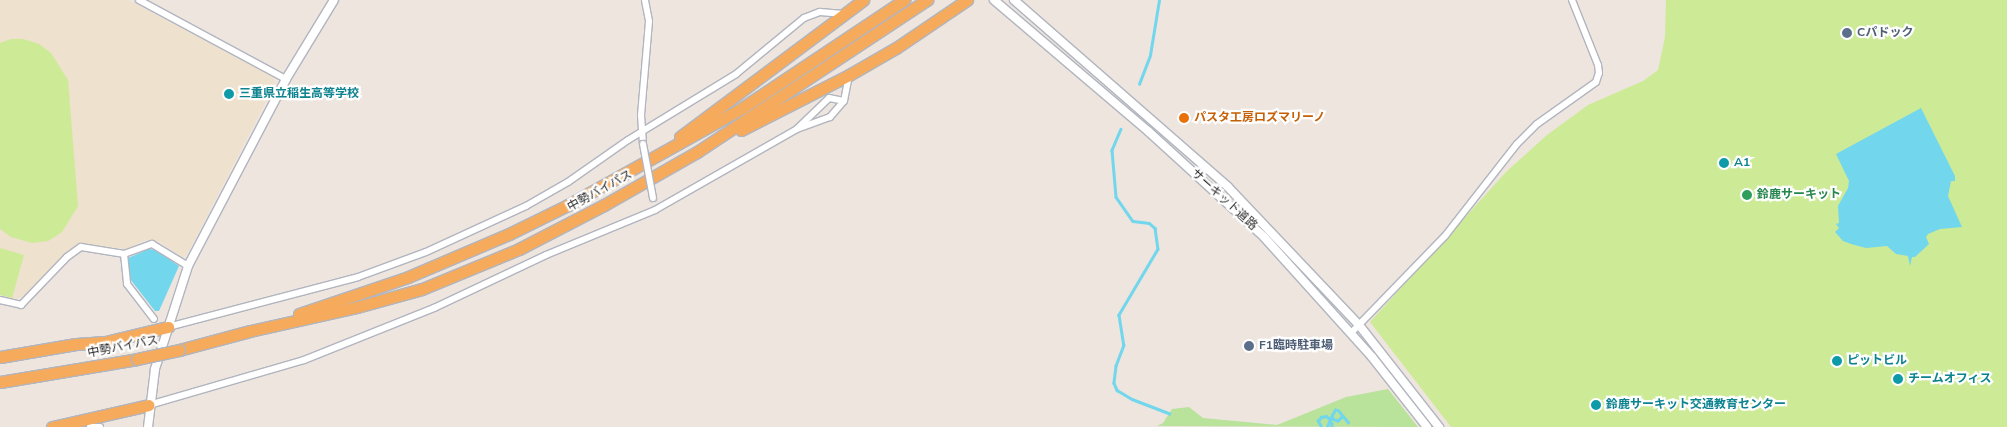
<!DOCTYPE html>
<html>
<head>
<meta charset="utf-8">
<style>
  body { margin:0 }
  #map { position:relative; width:2007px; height:427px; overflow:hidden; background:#ede5de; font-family:"Nunito Sans","Noto Sans JP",sans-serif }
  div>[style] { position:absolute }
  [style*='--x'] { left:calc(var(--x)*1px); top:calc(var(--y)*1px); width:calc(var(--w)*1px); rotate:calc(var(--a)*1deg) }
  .education>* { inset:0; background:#eee1cd }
  .green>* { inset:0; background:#b9e39b }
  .pitch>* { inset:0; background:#cdea97 }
  .water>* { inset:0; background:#72d6ed }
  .stream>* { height:2.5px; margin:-1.25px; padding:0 1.25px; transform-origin:1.25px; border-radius:1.25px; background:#72d6ed }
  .roads { filter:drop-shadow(1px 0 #b1b5bf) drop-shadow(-1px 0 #b1b5bf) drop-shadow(0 1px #b1b5bf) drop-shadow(0 -1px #b1b5bf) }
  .minor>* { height:6px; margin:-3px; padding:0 3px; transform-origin:3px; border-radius:3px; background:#fff }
  .tertiary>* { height:8px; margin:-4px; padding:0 4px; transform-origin:4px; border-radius:4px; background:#fff }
  .trunk>* { height:11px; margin:-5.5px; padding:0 5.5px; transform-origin:5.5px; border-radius:5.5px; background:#f6ab5c }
  .bridges { filter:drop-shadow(1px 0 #b1b5bf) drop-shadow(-1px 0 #b1b5bf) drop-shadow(0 1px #b1b5bf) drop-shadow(0 -1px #b1b5bf) }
  .minor-bridge>* { height:6px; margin:-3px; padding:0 3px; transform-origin:3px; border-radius:3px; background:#fff }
  .trunk-bridge>* { height:11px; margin:-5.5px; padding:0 5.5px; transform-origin:5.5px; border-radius:5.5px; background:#f6ab5c }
  .dots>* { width:14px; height:14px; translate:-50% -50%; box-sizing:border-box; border:2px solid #fff; border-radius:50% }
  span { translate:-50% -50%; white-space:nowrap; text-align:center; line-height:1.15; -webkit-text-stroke:4.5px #fff; paint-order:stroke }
  .service-label { font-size:12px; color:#4e5e75; font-weight:700 }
  .left { translate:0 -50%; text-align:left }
  .culture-label { font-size:12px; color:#0d838f; font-weight:700 }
  .food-label { font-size:12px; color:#c56008; font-weight:700 }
  .street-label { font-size:12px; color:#2b2b2b }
  .leisure-label { font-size:12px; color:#27864d; font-weight:700 }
</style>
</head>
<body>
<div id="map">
  <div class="education">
    <div style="clip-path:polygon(0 0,128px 0,273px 77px,275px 84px,186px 256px,182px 257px,160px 242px,151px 240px,143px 241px,127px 249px,80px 244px,67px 251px,25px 296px,14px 299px,0 295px)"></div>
  </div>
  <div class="green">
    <div style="clip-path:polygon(1388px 389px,1418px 427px,1157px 426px,1163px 423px,1172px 409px,1189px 407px,1203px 418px,1277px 425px,1346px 397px)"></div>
  </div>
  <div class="pitch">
    <div style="clip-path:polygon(1666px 0,2007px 0,2007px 427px,1451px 427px,1370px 322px,1507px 171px,1547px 135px,1588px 105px,1643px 81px,1658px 70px,1665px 37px)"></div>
    <div style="clip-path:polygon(11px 39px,23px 39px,39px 44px,51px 53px,68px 80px,78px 206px,62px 232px,48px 241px,32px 243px,11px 237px,0 229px,0 43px)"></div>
    <div style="clip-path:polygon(0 248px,24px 255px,12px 298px,0 295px)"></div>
  </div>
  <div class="water">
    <div style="clip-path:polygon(1921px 108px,1955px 176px,1955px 181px,1951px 181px,1948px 196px,1962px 227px,1940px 229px,1928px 234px,1926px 237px,1929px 244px,1915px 257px,1912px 257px,1910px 266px,1908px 256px,1896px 254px,1887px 246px,1866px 248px,1851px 244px,1843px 241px,1835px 232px,1839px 228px,1836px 224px,1839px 223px,1838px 206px,1848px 188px,1849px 181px,1836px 154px)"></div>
    <div style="clip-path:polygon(149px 249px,156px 250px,179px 266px,159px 311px,155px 311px,130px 279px,128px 258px)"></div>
  </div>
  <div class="stream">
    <div style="--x:1139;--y:84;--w:31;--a:-69"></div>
    <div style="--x:1150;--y:55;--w:56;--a:-80.7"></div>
    <div style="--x:1121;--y:129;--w:23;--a:113"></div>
    <div style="--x:1112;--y:150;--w:47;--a:85.1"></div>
    <div style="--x:1116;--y:197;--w:29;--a:55"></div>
    <div style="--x:1133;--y:221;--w:16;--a:7"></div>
    <div style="--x:1149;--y:223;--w:8;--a:40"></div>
    <div style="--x:1155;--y:228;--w:21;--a:82"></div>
    <div style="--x:1158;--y:249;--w:77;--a:120.6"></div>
    <div style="--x:1119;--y:315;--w:30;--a:81"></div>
    <div style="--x:1124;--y:345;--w:22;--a:111"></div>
    <div style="--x:1116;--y:366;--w:17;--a:97"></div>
    <div style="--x:1114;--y:383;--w:8;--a:67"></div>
    <div style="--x:1117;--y:390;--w:17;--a:31"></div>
    <div style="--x:1132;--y:399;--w:40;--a:21"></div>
    <div style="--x:1343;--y:416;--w:7;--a:135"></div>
    <div style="--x:1338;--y:421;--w:6;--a:-162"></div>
    <div style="--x:1332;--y:419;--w:4;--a:-90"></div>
    <div style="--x:1332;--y:415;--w:6;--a:-59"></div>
    <div style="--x:1335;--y:410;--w:3;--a:0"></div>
    <div style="--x:1338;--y:410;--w:16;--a:50"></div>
    <div style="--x:1332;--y:423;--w:4;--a:90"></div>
    <div style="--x:1321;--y:427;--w:7;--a:-117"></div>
    <div style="--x:1318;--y:421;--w:5;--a:-53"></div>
    <div style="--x:1321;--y:417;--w:5;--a:-11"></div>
    <div style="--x:1326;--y:416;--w:5;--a:37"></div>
    <div style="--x:1327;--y:427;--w:11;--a:-68"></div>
  </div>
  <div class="roads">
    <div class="minor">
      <div style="--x:139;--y:0;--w:167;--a:28.3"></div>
      <div style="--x:798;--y:128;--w:43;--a:-44.1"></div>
      <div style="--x:829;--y:98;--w:15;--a:11"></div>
      <div style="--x:643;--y:144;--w:29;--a:-94"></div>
      <div style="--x:641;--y:115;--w:94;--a:-85.1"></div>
      <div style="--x:649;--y:21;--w:21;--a:-101"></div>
      <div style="--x:124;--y:254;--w:30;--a:84"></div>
      <div style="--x:127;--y:284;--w:44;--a:52.4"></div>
      <div style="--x:0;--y:300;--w:22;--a:13"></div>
      <div style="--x:21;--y:305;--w:66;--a:-46.2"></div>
      <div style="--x:67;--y:257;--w:17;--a:-36"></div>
      <div style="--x:81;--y:247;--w:44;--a:9.2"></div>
      <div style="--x:124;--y:254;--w:30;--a:-20"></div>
      <div style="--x:152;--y:244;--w:42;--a:31.4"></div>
      <div style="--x:168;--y:327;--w:196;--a:-14.7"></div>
      <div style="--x:358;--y:277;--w:72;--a:-20.2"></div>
      <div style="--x:426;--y:252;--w:110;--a:-24.7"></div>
      <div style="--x:526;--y:206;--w:48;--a:-29.7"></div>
      <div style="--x:568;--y:182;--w:73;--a:-35"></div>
      <div style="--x:628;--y:140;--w:127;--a:-31.4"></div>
      <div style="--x:736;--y:74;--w:88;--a:-39.5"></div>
      <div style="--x:804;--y:18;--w:17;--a:-21"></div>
      <div style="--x:820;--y:12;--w:21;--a:5"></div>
      <div style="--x:1351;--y:333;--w:135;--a:-45.9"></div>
      <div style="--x:1445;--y:236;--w:117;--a:-52"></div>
      <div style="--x:1517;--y:144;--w:28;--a:-45"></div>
      <div style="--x:1537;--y:124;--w:72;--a:-35.4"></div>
      <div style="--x:1596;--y:82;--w:9;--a:-72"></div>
      <div style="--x:1599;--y:73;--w:8;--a:-97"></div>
      <div style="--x:1598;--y:65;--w:70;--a:-111.8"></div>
      <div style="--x:149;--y:405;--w:161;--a:-16.2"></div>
      <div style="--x:304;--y:360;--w:140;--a:-21.8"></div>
      <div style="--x:434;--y:308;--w:124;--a:-25.3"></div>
      <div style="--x:546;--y:255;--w:118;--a:-22.4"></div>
      <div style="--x:655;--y:210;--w:163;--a:-29.7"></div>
      <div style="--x:797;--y:129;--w:35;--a:-20"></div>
      <div style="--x:830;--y:117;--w:21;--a:-49"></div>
      <div style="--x:844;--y:101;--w:26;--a:-79"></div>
      <div style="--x:90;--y:427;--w:10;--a:0"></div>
    </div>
    <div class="tertiary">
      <div style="--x:994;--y:0;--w:202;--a:40.4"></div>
      <div style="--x:1148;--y:131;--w:157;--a:42.4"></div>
      <div style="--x:1264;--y:237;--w:161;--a:48"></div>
      <div style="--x:1372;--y:357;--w:89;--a:51.8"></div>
      <div style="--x:1014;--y:0;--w:284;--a:41.1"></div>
      <div style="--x:1228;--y:187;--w:190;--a:46.5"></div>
      <div style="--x:1359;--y:325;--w:130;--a:51.9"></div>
      <div style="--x:148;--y:427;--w:58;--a:-83.1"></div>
      <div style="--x:155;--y:369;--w:108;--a:-72.2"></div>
      <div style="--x:188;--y:266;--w:211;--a:-62.3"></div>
      <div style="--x:286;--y:79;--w:92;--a:-58.7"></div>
    </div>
    <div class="trunk">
      <div style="--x:741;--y:130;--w:121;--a:-27"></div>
      <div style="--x:849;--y:75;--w:54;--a:-29.9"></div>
      <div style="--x:896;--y:48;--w:86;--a:-34.1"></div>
      <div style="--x:680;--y:137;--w:229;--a:-36.8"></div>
      <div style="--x:299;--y:314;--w:115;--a:-18.7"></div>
      <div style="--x:408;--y:277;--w:110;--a:-23.1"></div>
      <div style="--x:509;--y:234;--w:66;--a:-26.2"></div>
      <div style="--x:568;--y:205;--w:199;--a:-29.1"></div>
      <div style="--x:742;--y:108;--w:195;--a:-33.7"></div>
      <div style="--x:179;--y:350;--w:73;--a:-15"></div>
      <div style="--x:250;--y:331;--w:110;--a:-12.6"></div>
      <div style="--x:357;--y:307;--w:67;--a:-15.5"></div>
      <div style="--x:422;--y:289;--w:105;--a:-22.4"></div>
      <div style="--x:519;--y:249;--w:96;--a:-27.4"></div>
      <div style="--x:604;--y:205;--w:107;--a:-29.7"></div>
      <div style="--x:697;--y:152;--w:276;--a:-33.5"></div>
      <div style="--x:0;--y:357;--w:77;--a:-9.7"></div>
      <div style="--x:76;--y:344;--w:29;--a:-4"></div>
      <div style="--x:105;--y:342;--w:65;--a:-13.4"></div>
      <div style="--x:0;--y:382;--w:139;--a:-9.5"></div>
      <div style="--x:52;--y:427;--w:99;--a:-12.8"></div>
    </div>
  </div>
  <div class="bridges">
    <div class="minor-bridge">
      <div style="--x:643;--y:144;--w:55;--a:79.5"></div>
    </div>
    <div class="trunk-bridge">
      <div style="--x:137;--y:359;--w:43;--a:-12.1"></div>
    </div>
  </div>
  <div class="dots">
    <div style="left:1847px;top:33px;background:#5c6f8a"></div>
    <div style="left:229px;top:94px;background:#0f9aa8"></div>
    <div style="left:1184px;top:118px;background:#e8710a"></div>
    <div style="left:1724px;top:163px;background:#0f9aa8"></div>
    <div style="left:1747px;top:195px;background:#2e9e5b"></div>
    <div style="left:1249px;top:346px;background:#5c6f8a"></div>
    <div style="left:1837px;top:361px;background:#0f9aa8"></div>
    <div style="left:1898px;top:379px;background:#0f9aa8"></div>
    <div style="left:1596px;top:405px;background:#0f9aa8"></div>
  </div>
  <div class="service-label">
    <span class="left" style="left:1857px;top:33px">Cパドック</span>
    <span class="left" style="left:1259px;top:346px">F1臨時駐車場</span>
  </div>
  <div class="culture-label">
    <span class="left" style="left:239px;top:94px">三重県立稲生高等学校</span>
    <span class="left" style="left:1734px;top:163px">A1</span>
    <span class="left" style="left:1847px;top:361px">ピットビル</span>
    <span class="left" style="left:1908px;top:379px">チームオフィス</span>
    <span class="left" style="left:1606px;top:405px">鈴鹿サーキット交通教育センター</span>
  </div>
  <div class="food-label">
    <span class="left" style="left:1194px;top:118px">パスタ工房ロズマリーノ</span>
  </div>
  <div class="street-label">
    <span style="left:600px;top:191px;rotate:-29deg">中勢バイパス</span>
    <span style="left:1224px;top:200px;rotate:42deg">サーキット道路</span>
    <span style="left:123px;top:347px;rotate:-11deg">中勢バイパス</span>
  </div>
  <div class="leisure-label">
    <span class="left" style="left:1757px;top:195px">鈴鹿サーキット</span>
  </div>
</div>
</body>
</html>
